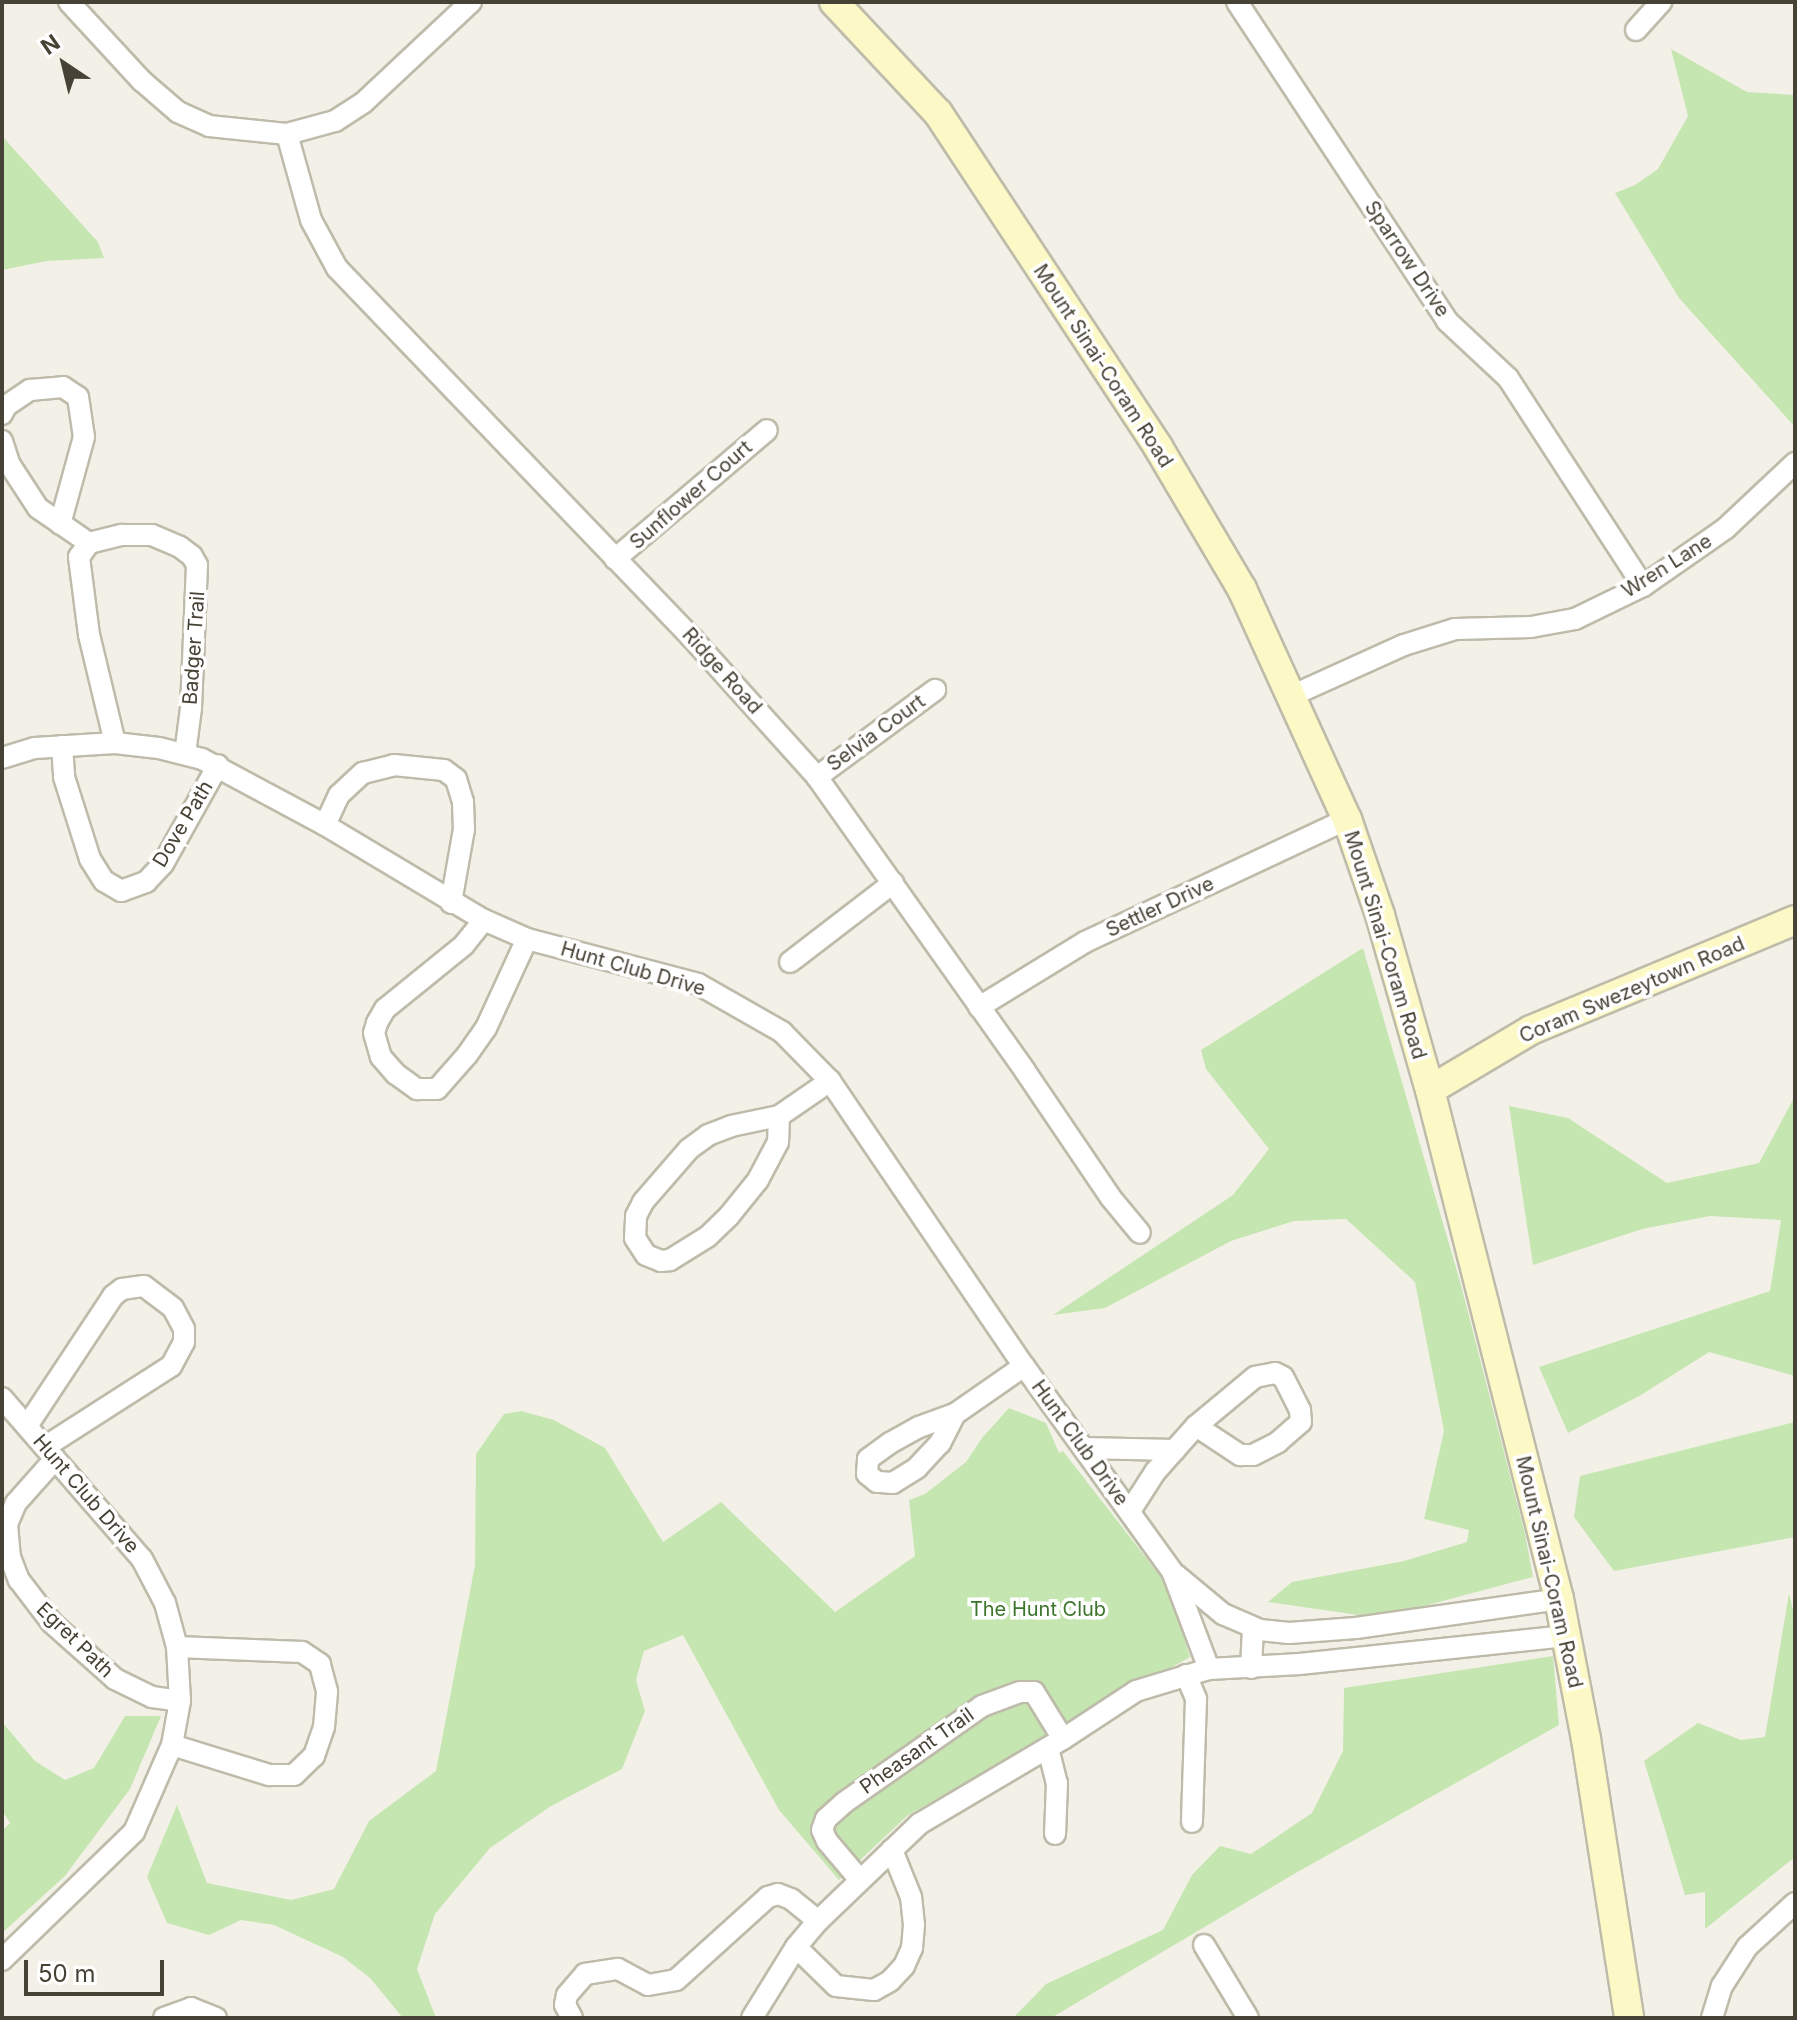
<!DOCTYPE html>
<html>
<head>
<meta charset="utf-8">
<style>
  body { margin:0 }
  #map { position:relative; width:1797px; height:2020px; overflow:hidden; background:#f3f1e7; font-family:Inter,sans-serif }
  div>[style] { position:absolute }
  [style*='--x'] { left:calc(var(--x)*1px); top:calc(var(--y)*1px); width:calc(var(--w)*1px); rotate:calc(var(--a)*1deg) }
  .green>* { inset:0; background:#c5e6b1 }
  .roads { filter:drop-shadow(2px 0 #bebbaa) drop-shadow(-2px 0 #bebbaa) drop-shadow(0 2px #bebbaa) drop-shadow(0 -2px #bebbaa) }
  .street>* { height:20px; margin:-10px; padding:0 10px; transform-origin:10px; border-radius:10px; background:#fff }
  .secondary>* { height:28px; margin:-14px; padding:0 14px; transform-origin:14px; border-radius:14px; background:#fdf9c7 }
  span { translate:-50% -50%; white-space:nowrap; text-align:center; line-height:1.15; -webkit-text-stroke:7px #fff; paint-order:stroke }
  .street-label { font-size:20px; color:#464236 }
  .park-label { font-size:20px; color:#3b762b }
  .frame { position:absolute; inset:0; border:4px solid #464236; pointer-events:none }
  .north { position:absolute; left:24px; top:24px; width:80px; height:80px; -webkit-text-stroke:6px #fff; paint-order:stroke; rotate:325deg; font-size:22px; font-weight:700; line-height:32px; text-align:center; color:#464236 }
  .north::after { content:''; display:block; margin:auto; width:28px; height:36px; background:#464236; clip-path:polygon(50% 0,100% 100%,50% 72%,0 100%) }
  .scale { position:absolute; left:24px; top:1960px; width:140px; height:36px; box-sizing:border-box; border:4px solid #464236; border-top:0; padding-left:10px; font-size:24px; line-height:28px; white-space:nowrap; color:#464236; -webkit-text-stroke:6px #fff; paint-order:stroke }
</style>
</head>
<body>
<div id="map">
  <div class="green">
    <div style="clip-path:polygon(1671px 49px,1747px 92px,1795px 95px,1795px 427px,1679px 298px,1615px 193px,1635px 185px,1658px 169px,1688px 116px)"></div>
    <div style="clip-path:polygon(2px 136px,98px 242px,104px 258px,47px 261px,2px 270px)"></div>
    <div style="clip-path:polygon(1363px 948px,1461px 1285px,1525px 1534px,1533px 1577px,1379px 1618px,1268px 1602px,1292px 1582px,1404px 1561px,1467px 1542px,1469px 1530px,1424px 1519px,1444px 1431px,1415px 1282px,1346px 1219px,1294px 1221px,1231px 1241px,1105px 1308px,1053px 1315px,1233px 1195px,1269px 1149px,1206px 1069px,1201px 1050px)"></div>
    <div style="clip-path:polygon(1795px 1096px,1795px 1376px,1709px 1352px,1641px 1395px,1568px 1433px,1539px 1367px,1770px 1291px,1781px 1220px,1710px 1216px,1642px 1229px,1533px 1265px,1509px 1106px,1568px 1118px,1667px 1183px,1759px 1163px)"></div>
    <div style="clip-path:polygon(1009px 1408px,1046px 1423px,1059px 1453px,1063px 1451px,1168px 1586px,1190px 1657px,908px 1815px,839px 1880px,779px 1810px,683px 1635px,644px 1651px,636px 1680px,645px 1711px,622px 1769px,551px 1806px,490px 1848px,435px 1914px,417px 1969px,436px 2018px,403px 2018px,370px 1978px,343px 1957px,274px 1925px,241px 1920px,209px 1935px,167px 1923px,147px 1877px,177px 1805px,207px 1883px,291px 1900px,334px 1889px,369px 1821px,436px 1771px,475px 1565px,476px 1454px,504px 1414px,521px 1411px,554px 1420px,605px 1448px,663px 1542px,721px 1502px,835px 1612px,915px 1556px,909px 1500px,925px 1494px,966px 1462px,982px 1438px)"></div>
    <div style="clip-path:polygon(1795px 1422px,1795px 1537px,1614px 1571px,1574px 1517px,1580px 1476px)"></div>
    <div style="clip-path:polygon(1789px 1593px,1795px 1619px,1795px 1857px,1705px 1929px,1705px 1892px,1685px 1895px,1644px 1761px,1698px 1723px,1741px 1740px,1765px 1737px)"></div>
    <div style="clip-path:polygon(1553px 1656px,1559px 1725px,1294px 1874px,1051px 2018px,1013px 2018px,1046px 1984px,1163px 1930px,1192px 1875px,1220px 1846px,1251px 1854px,1312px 1813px,1343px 1751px,1344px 1688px)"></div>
    <div style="clip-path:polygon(125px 1716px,161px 1716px,130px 1789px,65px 1876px,2px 1933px,2px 1831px,10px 1823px,2px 1810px,2px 1722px,35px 1761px,65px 1780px,94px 1768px)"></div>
  </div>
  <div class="roads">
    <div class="street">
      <div style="--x:69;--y:2;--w:108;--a:47.3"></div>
      <div style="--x:142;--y:81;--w:48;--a:40.7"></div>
      <div style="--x:178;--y:112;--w:34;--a:24"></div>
      <div style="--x:209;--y:126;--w:78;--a:5.9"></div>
      <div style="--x:287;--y:134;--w:50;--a:-15.2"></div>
      <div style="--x:335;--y:121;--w:33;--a:-33"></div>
      <div style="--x:363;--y:103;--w:148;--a:-43.1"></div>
      <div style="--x:1237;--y:2;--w:382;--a:56.6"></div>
      <div style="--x:1447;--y:321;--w:83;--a:43.1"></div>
      <div style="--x:1508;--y:378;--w:248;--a:57"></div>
      <div style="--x:1636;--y:30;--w:38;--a:-48"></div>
      <div style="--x:287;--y:134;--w:89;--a:74.4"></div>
      <div style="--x:311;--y:220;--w:55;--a:61.6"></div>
      <div style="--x:337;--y:268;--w:513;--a:46.19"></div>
      <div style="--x:692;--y:638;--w:187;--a:48"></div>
      <div style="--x:817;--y:777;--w:360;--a:54.7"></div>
      <div style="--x:1025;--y:1071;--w:153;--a:55.9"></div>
      <div style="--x:1111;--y:1198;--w:45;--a:50.4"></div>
      <div style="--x:2;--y:414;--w:9;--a:-63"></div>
      <div style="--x:6;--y:406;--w:29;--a:-34"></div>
      <div style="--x:30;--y:390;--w:33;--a:-5"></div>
      <div style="--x:63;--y:387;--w:18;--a:34"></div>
      <div style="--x:78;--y:397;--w:40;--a:81.5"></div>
      <div style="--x:84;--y:437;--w:90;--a:105.4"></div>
      <div style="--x:2;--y:441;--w:25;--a:72"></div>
      <div style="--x:10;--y:465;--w:51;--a:56.9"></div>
      <div style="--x:38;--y:508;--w:62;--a:34.5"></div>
      <div style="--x:615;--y:559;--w:199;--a:-40.3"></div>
      <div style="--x:1291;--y:696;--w:124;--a:-24.3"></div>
      <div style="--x:1404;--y:645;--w:53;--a:-17.4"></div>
      <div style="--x:1455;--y:629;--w:76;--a:-1.5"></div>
      <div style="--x:1531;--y:627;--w:45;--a:-10.3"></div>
      <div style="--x:1575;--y:619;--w:76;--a:-25.9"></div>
      <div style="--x:1643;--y:586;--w:101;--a:-34.9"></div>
      <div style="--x:1726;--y:528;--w:95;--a:-43.3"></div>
      <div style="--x:115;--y:743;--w:111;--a:-103.5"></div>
      <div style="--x:89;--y:635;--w:79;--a:-97.3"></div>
      <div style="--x:79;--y:557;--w:17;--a:-54"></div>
      <div style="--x:89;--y:543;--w:34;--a:-14"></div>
      <div style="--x:122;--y:535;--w:30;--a:0"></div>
      <div style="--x:152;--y:535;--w:30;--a:23"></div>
      <div style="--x:180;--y:547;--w:15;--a:37"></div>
      <div style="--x:192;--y:556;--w:10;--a:61"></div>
      <div style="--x:197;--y:565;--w:143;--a:92.4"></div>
      <div style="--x:191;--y:708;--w:46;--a:97.4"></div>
      <div style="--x:62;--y:746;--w:31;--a:86"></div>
      <div style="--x:64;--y:777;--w:86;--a:72.4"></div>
      <div style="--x:90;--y:859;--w:26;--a:58"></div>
      <div style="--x:104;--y:881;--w:20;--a:30"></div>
      <div style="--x:121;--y:891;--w:27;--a:-20"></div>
      <div style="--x:146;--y:882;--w:25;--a:-47"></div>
      <div style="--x:163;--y:864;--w:113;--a:-60.9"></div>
      <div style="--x:2;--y:758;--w:34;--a:-17"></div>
      <div style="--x:35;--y:748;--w:80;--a:-3.6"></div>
      <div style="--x:115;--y:743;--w:44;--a:6.5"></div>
      <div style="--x:159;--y:748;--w:44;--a:14.3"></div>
      <div style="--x:202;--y:759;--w:140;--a:28.2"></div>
      <div style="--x:325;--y:825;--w:185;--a:30.9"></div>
      <div style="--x:484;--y:920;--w:47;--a:23.8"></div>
      <div style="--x:527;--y:939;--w:177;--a:14.7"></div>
      <div style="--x:698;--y:984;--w:97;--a:29.7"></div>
      <div style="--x:782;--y:1032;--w:69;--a:45.6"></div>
      <div style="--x:830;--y:1081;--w:345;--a:55.8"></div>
      <div style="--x:1024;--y:1366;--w:253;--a:54.2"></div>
      <div style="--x:1172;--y:1571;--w:105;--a:69.3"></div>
      <div style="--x:817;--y:777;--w:147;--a:-36.4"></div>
      <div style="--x:325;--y:825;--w:33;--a:-65"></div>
      <div style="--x:339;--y:795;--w:33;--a:-43"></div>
      <div style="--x:363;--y:773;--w:32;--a:-14"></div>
      <div style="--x:394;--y:765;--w:50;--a:5.7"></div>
      <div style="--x:444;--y:770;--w:15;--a:37"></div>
      <div style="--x:456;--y:779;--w:24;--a:73"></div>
      <div style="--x:463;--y:802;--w:27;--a:88"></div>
      <div style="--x:464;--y:829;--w:75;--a:100"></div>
      <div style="--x:484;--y:920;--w:32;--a:129"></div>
      <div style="--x:464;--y:945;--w:102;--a:141"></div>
      <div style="--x:385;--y:1009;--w:16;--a:120"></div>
      <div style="--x:377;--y:1023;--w:10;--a:107"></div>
      <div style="--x:374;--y:1033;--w:25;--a:74"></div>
      <div style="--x:381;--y:1057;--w:23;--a:49"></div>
      <div style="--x:396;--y:1074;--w:26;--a:36"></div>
      <div style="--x:417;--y:1089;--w:20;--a:0"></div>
      <div style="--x:437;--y:1089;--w:45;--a:-48.6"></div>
      <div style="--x:467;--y:1055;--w:33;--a:-55"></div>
      <div style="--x:486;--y:1028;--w:98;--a:-65.3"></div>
      <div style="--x:790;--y:962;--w:130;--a:-37.5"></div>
      <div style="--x:979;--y:1007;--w:124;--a:-31.5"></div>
      <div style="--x:1085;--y:942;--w:289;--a:-25.1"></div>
      <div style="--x:779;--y:1116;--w:26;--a:92"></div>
      <div style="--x:778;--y:1142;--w:43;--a:117.8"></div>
      <div style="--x:758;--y:1180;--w:46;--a:128.9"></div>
      <div style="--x:729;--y:1216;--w:30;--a:136"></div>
      <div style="--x:707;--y:1237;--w:44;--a:148.1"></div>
      <div style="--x:670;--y:1260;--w:9;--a:174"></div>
      <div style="--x:661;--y:1261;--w:16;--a:-158"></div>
      <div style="--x:646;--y:1255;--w:20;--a:-123"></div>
      <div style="--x:635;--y:1238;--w:22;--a:-87"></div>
      <div style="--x:636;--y:1216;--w:16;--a:-63"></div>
      <div style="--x:643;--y:1202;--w:70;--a:-49"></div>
      <div style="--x:689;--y:1149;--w:24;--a:-36"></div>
      <div style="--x:708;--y:1135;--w:25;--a:-21"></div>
      <div style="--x:731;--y:1126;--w:49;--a:-11.8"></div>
      <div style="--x:779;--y:1116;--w:62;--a:-34.5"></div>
      <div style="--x:2;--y:1398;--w:213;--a:49"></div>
      <div style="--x:142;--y:1559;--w:50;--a:62.4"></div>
      <div style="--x:165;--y:1603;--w:46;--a:74.7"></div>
      <div style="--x:177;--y:1647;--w:54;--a:86.8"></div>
      <div style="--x:180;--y:1701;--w:45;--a:100.3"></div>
      <div style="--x:172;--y:1745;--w:95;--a:113.6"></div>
      <div style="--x:134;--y:1832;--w:184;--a:135.9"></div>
      <div style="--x:955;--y:1414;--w:33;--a:117"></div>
      <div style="--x:940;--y:1443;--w:34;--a:133"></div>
      <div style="--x:917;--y:1468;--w:28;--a:148"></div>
      <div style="--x:893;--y:1483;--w:16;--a:-176"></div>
      <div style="--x:877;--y:1482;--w:13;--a:-141"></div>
      <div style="--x:867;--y:1474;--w:15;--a:-86"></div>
      <div style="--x:868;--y:1459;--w:27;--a:-36"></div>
      <div style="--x:890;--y:1443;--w:33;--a:-29"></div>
      <div style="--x:919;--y:1427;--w:38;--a:-20"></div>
      <div style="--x:955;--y:1414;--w:84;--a:-34.8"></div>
      <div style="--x:27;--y:1426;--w:156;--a:-56.5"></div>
      <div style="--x:113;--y:1296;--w:11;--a:-38"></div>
      <div style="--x:122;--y:1289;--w:22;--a:-8"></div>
      <div style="--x:144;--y:1286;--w:36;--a:37"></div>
      <div style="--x:173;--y:1308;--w:24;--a:62"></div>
      <div style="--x:184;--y:1329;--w:13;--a:90"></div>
      <div style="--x:184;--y:1342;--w:27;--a:118"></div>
      <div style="--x:171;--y:1366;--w:150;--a:147.3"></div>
      <div style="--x:1084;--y:1448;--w:91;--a:1.3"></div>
      <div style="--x:55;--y:1459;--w:59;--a:131.6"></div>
      <div style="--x:16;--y:1503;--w:23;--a:113"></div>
      <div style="--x:7;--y:1524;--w:33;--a:85"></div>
      <div style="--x:10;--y:1557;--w:25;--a:69"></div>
      <div style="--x:19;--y:1580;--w:54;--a:52.5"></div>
      <div style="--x:52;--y:1623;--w:84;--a:41.6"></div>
      <div style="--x:115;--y:1679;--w:41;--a:25.9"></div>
      <div style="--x:152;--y:1697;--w:28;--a:8"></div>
      <div style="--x:1130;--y:1511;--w:46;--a:-57.3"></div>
      <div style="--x:1155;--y:1472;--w:62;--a:-48.3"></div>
      <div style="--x:1196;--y:1426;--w:53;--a:33.4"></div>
      <div style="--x:1240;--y:1455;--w:13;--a:0"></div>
      <div style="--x:1253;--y:1455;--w:28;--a:-27"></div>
      <div style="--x:1278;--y:1442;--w:30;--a:-41"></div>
      <div style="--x:1301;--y:1422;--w:12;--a:-95"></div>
      <div style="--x:1300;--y:1410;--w:37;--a:-117"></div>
      <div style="--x:1283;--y:1377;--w:9;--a:-153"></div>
      <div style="--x:1275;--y:1373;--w:20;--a:169"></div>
      <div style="--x:1255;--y:1377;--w:77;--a:140.3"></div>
      <div style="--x:1176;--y:1575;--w:61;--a:39.7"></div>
      <div style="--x:1223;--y:1614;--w:40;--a:23.4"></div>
      <div style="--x:1260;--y:1630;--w:29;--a:6"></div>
      <div style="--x:1289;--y:1633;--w:67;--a:-4.3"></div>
      <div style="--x:1356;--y:1628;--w:205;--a:-8.1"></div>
      <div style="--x:1251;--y:1668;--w:40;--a:-87.1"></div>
      <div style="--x:1186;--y:1675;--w:26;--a:67"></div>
      <div style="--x:1196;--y:1699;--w:123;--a:91.9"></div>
      <div style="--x:172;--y:1745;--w:102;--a:17.2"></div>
      <div style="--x:269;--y:1775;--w:25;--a:0"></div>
      <div style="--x:294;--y:1775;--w:28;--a:-44"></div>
      <div style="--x:314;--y:1756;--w:31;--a:-71"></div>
      <div style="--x:324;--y:1727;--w:36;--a:-85"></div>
      <div style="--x:327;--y:1691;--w:28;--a:-105"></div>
      <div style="--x:320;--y:1664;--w:22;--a:-146"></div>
      <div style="--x:302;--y:1652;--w:125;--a:-177.7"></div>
      <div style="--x:1048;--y:1748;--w:36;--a:76"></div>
      <div style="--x:1057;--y:1783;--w:51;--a:92.2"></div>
      <div style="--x:860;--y:1880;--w:51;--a:-130.2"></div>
      <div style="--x:827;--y:1841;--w:12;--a:-114"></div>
      <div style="--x:822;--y:1830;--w:12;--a:-70"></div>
      <div style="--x:826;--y:1819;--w:25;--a:-42"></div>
      <div style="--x:845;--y:1802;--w:167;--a:-35"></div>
      <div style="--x:982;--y:1706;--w:40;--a:-20.2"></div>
      <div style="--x:1020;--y:1692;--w:14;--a:0"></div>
      <div style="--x:1034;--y:1692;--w:55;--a:58.3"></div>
      <div style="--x:1204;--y:1945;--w:85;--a:58.9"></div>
      <div style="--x:796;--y:1947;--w:56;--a:44.3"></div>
      <div style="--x:836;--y:1986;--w:38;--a:6"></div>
      <div style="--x:874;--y:1990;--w:18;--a:-29"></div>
      <div style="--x:890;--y:1981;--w:21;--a:-47"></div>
      <div style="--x:904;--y:1966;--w:20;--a:-66"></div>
      <div style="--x:912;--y:1948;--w:23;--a:-85"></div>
      <div style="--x:914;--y:1925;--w:28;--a:-96"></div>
      <div style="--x:911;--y:1897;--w:51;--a:-112"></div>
      <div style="--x:164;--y:2018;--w:29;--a:-20"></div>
      <div style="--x:191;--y:2008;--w:27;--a:22"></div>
      <div style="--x:572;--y:2018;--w:15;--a:-118"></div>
      <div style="--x:565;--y:2005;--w:10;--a:-79"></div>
      <div style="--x:567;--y:1995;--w:28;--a:-49"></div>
      <div style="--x:585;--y:1974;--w:33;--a:-9"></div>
      <div style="--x:618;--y:1969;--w:34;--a:28"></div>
      <div style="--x:648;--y:1985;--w:28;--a:-10"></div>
      <div style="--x:676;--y:1980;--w:124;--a:-42.1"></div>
      <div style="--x:768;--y:1897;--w:10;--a:-17"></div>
      <div style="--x:778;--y:1894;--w:14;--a:21"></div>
      <div style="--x:791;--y:1899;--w:35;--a:39"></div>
      <div style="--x:752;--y:2018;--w:84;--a:-58.2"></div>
      <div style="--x:796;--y:1947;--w:34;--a:-50"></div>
      <div style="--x:818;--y:1921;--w:140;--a:-43.8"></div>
      <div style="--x:919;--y:1824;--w:167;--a:-30.6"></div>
      <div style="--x:1063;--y:1739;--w:87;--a:-33.3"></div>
      <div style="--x:1136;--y:1691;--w:76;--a:-16.8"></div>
      <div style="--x:1209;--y:1669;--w:91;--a:-3.1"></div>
      <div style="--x:1300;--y:1664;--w:267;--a:-6"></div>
      <div style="--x:1712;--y:2018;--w:34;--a:-73"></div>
      <div style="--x:1722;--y:1986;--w:46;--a:-57.3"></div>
      <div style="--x:1747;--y:1947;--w:65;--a:-42.5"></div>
    </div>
    <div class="secondary">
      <div style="--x:834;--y:2;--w:152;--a:46.9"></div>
      <div style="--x:938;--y:113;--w:400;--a:56.6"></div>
      <div style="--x:1158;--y:447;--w:165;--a:59.4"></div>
      <div style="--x:1242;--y:589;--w:253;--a:65.5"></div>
      <div style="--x:1347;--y:819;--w:102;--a:71"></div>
      <div style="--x:1380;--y:915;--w:182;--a:74.1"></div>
      <div style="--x:1430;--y:1090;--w:525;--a:75.78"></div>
      <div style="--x:1559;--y:1599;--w:143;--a:79.1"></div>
      <div style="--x:1586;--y:1739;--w:282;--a:81.2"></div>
      <div style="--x:1430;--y:1090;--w:117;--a:-30.7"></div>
      <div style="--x:1531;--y:1030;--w:286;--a:-22.6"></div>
    </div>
  </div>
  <div class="street-label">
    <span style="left:1407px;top:259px;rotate:56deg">Sparrow Drive</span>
    <span style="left:1103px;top:366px;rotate:57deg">Mount Sinai-Coram Road</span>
    <span style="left:691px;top:495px;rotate:-41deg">Sunflower Court</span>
    <span style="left:1667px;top:566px;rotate:-32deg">Wren Lane</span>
    <span style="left:194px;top:648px;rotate:-86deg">Badger Trail</span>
    <span style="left:722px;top:671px;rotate:48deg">Ridge Road</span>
    <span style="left:876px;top:733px;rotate:-36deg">Selvia Court</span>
    <span style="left:183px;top:824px;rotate:-59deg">Dove Path</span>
    <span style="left:1160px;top:907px;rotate:-25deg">Settler Drive</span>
    <span style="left:1385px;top:945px;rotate:73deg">Mount Sinai-Coram Road</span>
    <span style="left:633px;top:969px;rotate:16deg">Hunt Club Drive</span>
    <span style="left:1632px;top:990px;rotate:-23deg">Coram Swezeytown Road</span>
    <span style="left:1080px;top:1443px;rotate:54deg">Hunt Club Drive</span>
    <span style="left:86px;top:1494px;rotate:49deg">Hunt Club Drive</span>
    <span style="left:1549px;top:1572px;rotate:77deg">Mount Sinai-Coram Road</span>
    <span style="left:75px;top:1640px;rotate:44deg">Egret Path</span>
    <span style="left:917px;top:1751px;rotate:-35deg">Pheasant Trail</span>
  </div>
  <div class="park-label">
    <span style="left:1038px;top:1609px">The Hunt Club</span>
  </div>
  <div class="frame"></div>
  <div class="north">N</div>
  <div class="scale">50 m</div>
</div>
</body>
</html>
